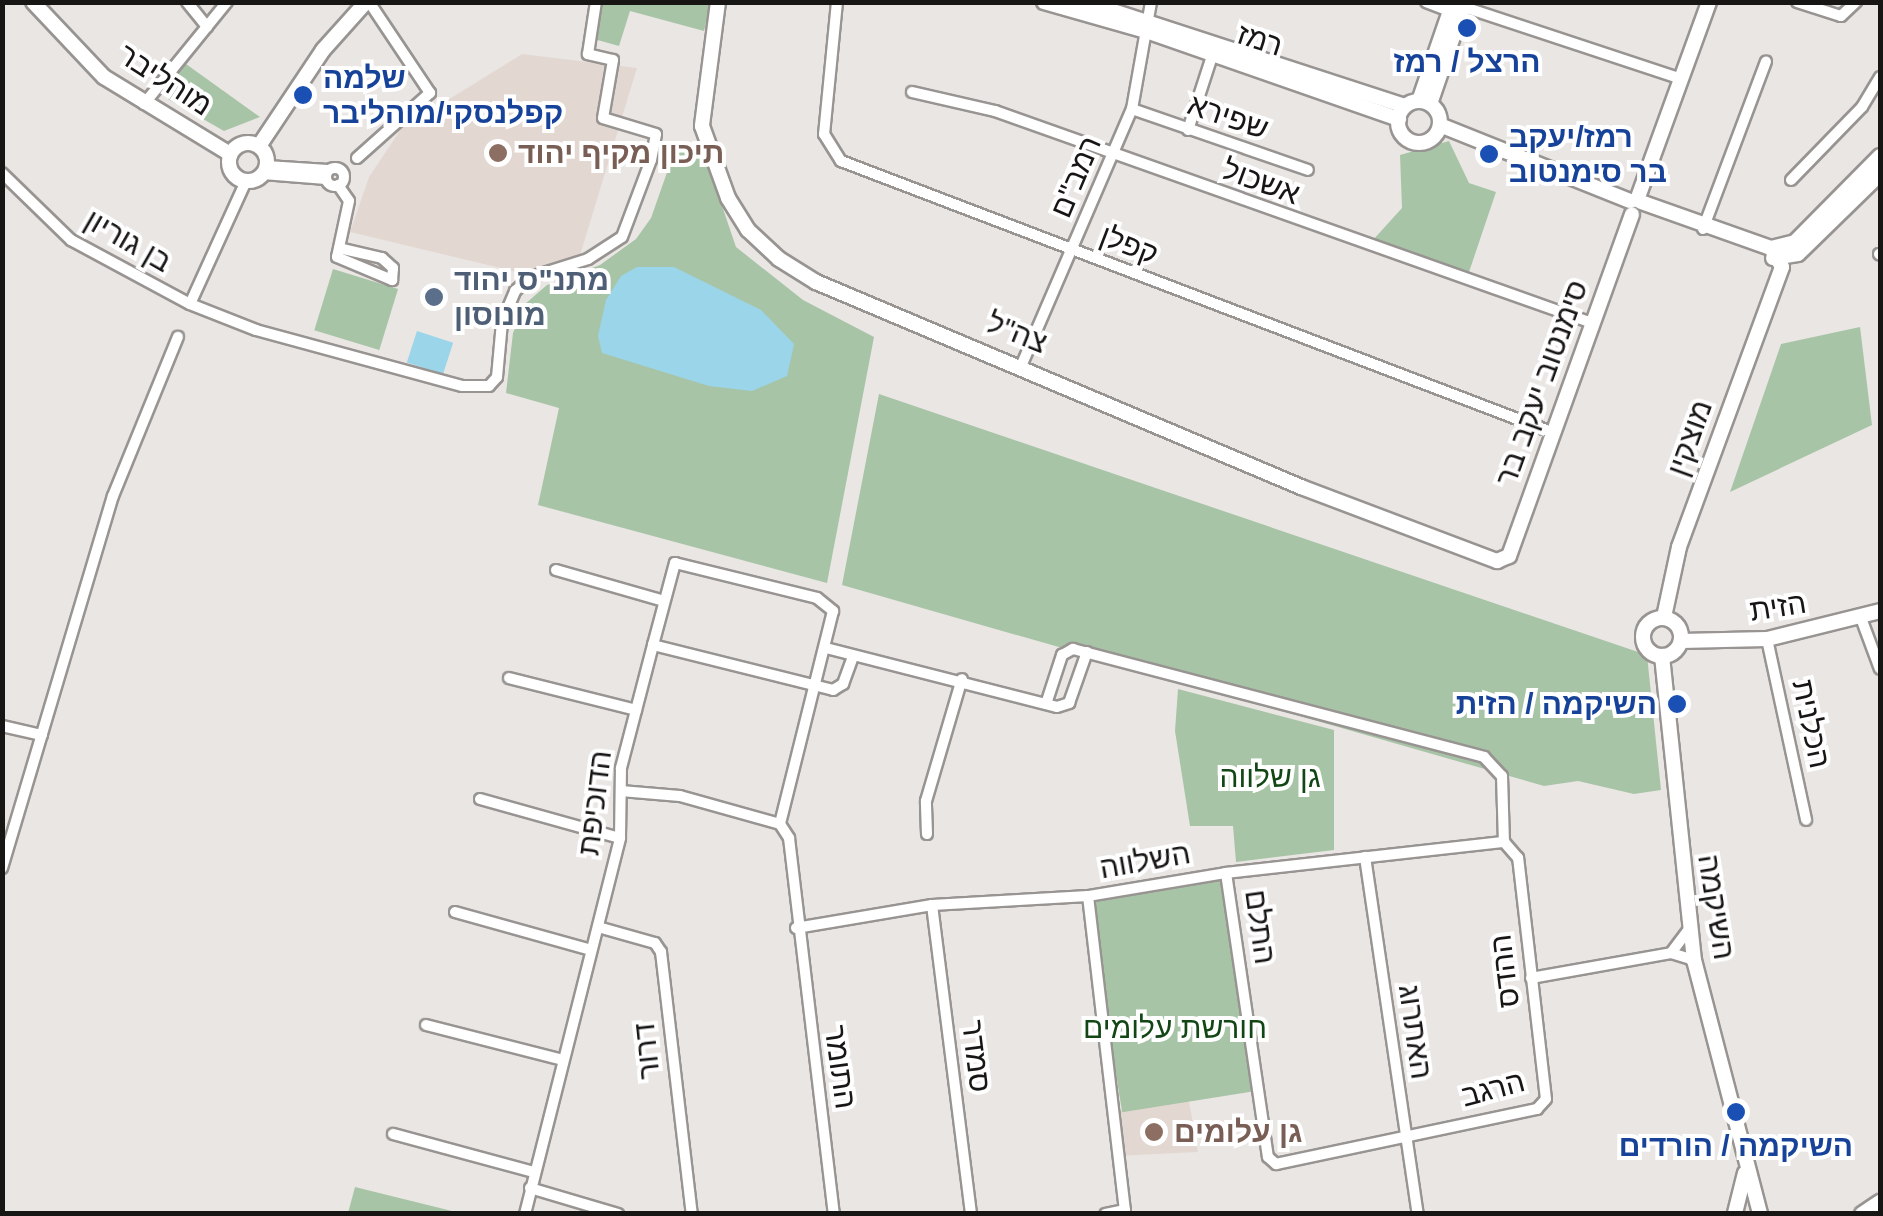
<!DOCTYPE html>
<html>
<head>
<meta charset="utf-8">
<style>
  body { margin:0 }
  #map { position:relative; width:1883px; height:1216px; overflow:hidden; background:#eae6e4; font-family:Arial,Heebo,sans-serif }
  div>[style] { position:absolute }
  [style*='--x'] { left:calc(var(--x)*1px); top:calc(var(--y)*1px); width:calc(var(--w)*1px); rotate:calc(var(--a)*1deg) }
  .built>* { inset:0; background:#e3d8d1 }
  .green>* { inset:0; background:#a8c4a6; transform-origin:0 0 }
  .water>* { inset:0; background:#9ad5e9; transform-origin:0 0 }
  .roads { filter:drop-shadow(2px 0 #989492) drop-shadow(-2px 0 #989492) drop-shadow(0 2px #989492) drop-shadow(0 -2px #989492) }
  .street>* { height:10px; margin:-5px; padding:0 5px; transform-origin:5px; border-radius:5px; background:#fff }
  .street>.ring { margin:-5px; padding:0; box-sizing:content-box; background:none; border:10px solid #fff; border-radius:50% }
  .secondary>* { height:14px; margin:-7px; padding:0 7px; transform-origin:7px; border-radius:7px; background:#fff }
  .secondary>.ring { margin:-7px; padding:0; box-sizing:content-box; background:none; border:14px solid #fff; border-radius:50% }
  .dots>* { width:28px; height:28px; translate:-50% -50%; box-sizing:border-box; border:5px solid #fff; border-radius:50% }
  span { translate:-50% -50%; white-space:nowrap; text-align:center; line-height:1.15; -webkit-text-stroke:8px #fff; paint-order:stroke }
  .street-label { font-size:30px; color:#171615 }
  .transit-label { font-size:30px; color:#164399; font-weight:700 }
  .left { translate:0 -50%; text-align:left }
  .right { translate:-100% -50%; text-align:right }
  .education-label { font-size:30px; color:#785e54; font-weight:700 }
  .service-label { font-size:30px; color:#4e5e75; font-weight:700 }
  .park-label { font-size:30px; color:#124615 }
  .frame { position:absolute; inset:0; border:5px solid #171615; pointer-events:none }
</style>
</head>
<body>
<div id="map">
  <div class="built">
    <div style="clip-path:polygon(522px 54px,637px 68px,571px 285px,350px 232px,369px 177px,401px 129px)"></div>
    <div style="clip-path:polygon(1189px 1101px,1198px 1152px,1117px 1156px,1111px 1112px)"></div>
  </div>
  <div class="green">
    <div style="clip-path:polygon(600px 3px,711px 3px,704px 31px,630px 11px,619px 46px,594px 39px)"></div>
    <div style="clip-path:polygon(186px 64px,260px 117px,224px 131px,168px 99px,168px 85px)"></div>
    <div style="clip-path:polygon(1449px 141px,1469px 183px,1496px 192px,1469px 272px,1373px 240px,1402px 208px,1400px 155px)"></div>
    <div style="clip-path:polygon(676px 147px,705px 156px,736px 247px,803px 300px,874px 337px,827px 583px,538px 505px,559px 408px,506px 393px,513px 333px,525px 304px,547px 285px,600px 265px,636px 239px,651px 218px)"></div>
    <div style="left:333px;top:269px;width:68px;height:64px;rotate:17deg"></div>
    <div style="clip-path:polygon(1860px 327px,1872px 425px,1730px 492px,1781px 344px)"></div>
    <div style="clip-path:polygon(879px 394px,1647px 655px,1661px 790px,1634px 794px,1578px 781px,1544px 786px,842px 585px)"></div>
    <div style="clip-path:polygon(1178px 689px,1334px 730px,1334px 850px,1236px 862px,1233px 826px,1190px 826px,1175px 731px)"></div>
    <div style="left:1226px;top:873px;width:220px;height:140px;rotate:81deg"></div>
    <div style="clip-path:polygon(355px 1187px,460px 1213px,348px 1213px)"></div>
  </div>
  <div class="water">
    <div style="clip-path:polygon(637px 267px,674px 267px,761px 310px,794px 344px,787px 376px,752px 391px,709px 386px,602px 353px,598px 336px,606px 300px,621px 276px)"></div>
    <div style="left:417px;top:331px;width:38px;height:33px;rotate:18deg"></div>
  </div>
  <div class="roads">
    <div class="street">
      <div style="--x:187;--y:2;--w:32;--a:51"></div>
      <div style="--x:837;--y:2;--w:133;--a:95.6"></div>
      <div style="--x:824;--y:134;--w:32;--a:58"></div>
      <div style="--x:841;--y:161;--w:763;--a:20.88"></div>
      <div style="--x:1426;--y:2;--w:26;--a:21"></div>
      <div style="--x:1797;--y:2;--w:46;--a:17.7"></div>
      <div style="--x:1841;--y:16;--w:21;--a:-43"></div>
      <div style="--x:1464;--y:7;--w:226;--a:18.3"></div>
      <div style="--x:912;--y:92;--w:85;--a:12.9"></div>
      <div style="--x:995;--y:111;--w:634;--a:19.55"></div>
      <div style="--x:144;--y:104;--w:132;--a:-50.9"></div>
      <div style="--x:1132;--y:109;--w:186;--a:19.1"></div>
      <div style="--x:1188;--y:130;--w:84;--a:-72"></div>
      <div style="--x:357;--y:158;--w:98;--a:-41.7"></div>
      <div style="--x:430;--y:93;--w:110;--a:-123.8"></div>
      <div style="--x:267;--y:166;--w:61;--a:3.8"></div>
      <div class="ring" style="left:326px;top:168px;width:8px;height:8px"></div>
      <div style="--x:2;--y:173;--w:96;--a:44.2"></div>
      <div style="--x:71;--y:240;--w:135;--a:28.3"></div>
      <div style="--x:190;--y:304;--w:71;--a:21.5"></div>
      <div style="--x:256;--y:330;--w:213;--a:15.2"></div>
      <div style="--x:462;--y:386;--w:27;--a:0"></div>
      <div style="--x:489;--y:386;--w:12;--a:-48"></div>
      <div style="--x:497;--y:377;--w:55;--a:-84.8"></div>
      <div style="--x:502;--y:322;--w:34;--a:-67"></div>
      <div style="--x:515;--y:291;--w:21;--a:-41"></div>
      <div style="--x:531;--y:277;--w:60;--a:-17.5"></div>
      <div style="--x:588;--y:259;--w:40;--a:-32.9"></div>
      <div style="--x:622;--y:237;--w:82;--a:-69.4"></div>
      <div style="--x:651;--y:160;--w:26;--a:-79"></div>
      <div style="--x:656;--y:134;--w:55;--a:-163.2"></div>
      <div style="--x:603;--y:118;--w:59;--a:-80.2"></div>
      <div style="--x:613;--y:60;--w:26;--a:-167"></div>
      <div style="--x:588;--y:54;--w:53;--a:-81.3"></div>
      <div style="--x:263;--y:174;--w:63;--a:4.5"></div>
      <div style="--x:1791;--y:180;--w:102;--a:-45.8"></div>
      <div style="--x:1862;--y:107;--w:35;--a:-59"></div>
      <div style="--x:338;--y:185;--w:19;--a:55"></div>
      <div style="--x:349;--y:201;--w:57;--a:102.1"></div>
      <div style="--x:337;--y:257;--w:60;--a:22.7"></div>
      <div style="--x:392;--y:280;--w:12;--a:-85"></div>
      <div style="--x:393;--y:268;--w:15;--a:-138"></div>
      <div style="--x:382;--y:258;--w:44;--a:-166.9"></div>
      <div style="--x:1703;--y:229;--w:179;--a:-69.4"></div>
      <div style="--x:1879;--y:254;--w:1;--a:45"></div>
      <div style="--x:190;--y:304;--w:135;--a:-65.5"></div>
      <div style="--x:1022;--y:364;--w:278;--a:-66.7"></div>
      <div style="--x:1132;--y:109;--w:109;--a:-79.9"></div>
      <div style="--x:556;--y:570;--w:112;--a:16"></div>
      <div style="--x:1861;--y:618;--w:54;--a:69.6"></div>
      <div style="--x:1767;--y:639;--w:185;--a:77.8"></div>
      <div style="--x:653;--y:645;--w:85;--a:-75"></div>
      <div style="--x:675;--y:563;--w:146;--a:13.8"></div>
      <div style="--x:817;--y:598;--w:21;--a:39"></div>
      <div style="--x:833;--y:611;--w:219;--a:104"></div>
      <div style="--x:780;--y:824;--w:17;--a:57"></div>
      <div style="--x:789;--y:838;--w:379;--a:83.2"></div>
      <div style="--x:826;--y:648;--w:238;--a:14.3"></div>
      <div style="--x:1057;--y:707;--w:13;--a:-18"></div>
      <div style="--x:1069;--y:703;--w:54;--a:-70.6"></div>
      <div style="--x:509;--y:678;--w:131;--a:14.1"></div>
      <div style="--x:1046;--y:704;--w:52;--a:-71.9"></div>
      <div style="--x:1062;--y:655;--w:13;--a:-29"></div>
      <div style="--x:1073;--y:649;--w:425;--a:14.7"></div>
      <div style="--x:1484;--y:757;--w:26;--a:47"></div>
      <div style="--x:1502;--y:776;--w:66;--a:88.3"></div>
      <div style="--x:2;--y:726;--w:41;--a:12.7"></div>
      <div style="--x:621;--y:791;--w:59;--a:4.8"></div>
      <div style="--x:680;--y:796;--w:104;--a:15.6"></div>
      <div style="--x:480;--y:799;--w:145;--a:15.6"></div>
      <div style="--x:927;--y:834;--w:33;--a:-92"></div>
      <div style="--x:926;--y:801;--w:127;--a:-73.6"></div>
      <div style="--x:1365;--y:857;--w:361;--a:81.6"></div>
      <div style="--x:2;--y:868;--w:388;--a:-73.4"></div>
      <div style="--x:113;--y:496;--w:172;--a:-67.8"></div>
      <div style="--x:1226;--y:873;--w:287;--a:81.6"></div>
      <div style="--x:1268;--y:1157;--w:11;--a:41"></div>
      <div style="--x:1276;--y:1164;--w:267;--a:-11.9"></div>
      <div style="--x:1537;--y:1109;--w:13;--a:-48"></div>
      <div style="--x:1546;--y:1099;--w:243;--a:-96.6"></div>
      <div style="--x:1518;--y:858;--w:21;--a:-131"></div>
      <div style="--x:1088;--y:896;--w:316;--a:83.3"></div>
      <div style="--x:1125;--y:1210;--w:20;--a:169"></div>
      <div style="--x:932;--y:905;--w:311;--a:82.8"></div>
      <div style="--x:455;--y:912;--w:141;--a:15.6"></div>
      <div style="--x:598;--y:927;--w:59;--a:15.7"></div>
      <div style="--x:655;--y:943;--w:11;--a:56"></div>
      <div style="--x:661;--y:952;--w:264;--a:83.3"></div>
      <div style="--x:796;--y:928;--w:138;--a:-9.6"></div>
      <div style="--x:932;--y:905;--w:156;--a:-3.3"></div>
      <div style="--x:1088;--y:896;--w:140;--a:-9.5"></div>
      <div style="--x:1226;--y:873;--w:280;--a:-6.4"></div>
      <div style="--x:1671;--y:953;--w:30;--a:-53"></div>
      <div style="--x:1531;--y:978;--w:142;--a:-10.1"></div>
      <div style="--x:1671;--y:953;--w:24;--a:17"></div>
      <div style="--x:426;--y:1025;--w:141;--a:14.3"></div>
      <div style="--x:393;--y:1134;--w:146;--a:15.1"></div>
      <div style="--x:530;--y:1188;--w:92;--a:16.5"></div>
      <div style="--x:525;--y:1214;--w:388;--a:-75.8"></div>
      <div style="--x:620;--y:838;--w:70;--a:-89.2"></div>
      <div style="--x:621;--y:768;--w:127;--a:-75.4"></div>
      <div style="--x:653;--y:645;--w:186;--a:14"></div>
      <div style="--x:833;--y:690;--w:12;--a:-31"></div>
      <div style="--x:843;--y:684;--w:29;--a:-70"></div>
    </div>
    <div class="secondary">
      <div style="--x:33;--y:2;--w:103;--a:46.6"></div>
      <div style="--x:104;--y:77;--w:148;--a:31.4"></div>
      <div style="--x:718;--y:2;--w:125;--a:97.4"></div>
      <div style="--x:702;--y:126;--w:77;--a:70.1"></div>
      <div style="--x:728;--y:198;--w:38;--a:58"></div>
      <div style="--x:748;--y:230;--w:42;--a:43.1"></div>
      <div style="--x:779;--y:259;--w:44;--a:31.9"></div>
      <div style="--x:816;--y:282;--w:527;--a:22.91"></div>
      <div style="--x:1301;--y:487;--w:210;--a:20.7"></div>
      <div style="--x:1497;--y:561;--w:13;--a:-23"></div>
      <div style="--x:1509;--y:556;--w:363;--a:-70.2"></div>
      <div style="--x:1044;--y:2;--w:106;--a:15.9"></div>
      <div style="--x:1146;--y:31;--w:268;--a:19.2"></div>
      <div style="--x:1085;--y:2;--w:336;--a:18"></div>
      <div style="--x:1419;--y:101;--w:105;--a:-71"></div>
      <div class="ring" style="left:1398px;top:101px;width:28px;height:28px"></div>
      <div style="--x:1430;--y:104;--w:108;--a:-71.1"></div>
      <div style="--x:1440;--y:125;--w:205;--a:21.8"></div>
      <div class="ring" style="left:229px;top:143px;width:24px;height:24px"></div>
      <div style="--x:259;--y:146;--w:115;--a:-56.3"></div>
      <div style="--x:323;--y:50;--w:64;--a:-48.1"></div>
      <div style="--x:1637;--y:200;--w:211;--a:-70"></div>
      <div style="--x:1641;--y:202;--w:138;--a:19.5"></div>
      <div style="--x:1771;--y:248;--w:22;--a:60"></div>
      <div style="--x:1782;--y:267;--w:298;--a:110.2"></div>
      <div style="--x:1679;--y:547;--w:72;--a:102.1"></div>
      <div style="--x:1771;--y:248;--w:25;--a:-14"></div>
      <div style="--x:1795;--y:242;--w:121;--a:-45.3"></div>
      <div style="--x:1773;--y:258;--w:25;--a:-9"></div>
      <div style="--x:1798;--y:254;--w:115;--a:-44.3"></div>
      <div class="ring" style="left:1643px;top:618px;width:24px;height:24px"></div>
      <div style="--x:1681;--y:641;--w:86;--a:-1.3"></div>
      <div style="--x:1767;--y:639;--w:116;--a:-13.9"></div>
      <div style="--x:1662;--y:656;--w:306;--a:84"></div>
      <div style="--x:1694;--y:960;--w:262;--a:75.4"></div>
      <div style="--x:1735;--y:1213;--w:41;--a:-76"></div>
      <div style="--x:1862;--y:1214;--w:22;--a:-34"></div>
    </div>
  </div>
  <div class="dots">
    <div style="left:1467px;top:28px;background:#1a4fb4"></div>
    <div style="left:303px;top:95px;background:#1a4fb4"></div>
    <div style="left:498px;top:153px;background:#8d6e63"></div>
    <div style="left:1489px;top:154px;background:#1a4fb4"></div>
    <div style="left:434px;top:297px;background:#5c6f8a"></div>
    <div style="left:1677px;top:704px;background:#1a4fb4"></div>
    <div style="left:1736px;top:1112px;background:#1a4fb4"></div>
    <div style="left:1154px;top:1132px;background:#8d6e63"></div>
  </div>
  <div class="street-label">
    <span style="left:1260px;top:40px;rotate:18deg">רמז</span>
    <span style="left:165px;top:80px;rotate:33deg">מוהליבר</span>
    <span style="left:1228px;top:117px;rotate:19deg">שפירא</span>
    <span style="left:1076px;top:177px;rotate:-67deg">רמב"ם</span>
    <span style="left:1261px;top:182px;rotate:20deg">אשכול</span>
    <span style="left:128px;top:241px;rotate:30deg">בן גוריון</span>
    <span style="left:1129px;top:245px;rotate:21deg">קפלן</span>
    <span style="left:1017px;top:333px;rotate:22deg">צה"ל</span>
    <span style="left:1542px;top:383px;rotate:-70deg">סימנטוב יעקב בר</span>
    <span style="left:1690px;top:438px;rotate:-70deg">מוצקין</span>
    <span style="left:1778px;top:607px;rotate:-9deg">הזית</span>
    <span style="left:1811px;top:724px;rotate:78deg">הכלנית</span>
    <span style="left:595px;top:803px;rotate:-83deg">הדוכיפת</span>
    <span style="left:1145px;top:861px;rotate:-10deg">השלווה</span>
    <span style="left:1716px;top:907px;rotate:81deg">השיקמה</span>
    <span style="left:1260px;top:927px;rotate:82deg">התלם</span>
    <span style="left:1505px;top:971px;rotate:-97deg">ההדס</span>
    <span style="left:1415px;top:1032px;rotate:82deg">האתרוג</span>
    <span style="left:647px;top:1051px;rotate:-96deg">דרור</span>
    <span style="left:976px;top:1056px;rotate:83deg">סמדר</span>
    <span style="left:840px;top:1067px;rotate:82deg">התומר</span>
    <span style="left:1493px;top:1089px;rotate:-15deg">הרגב</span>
  </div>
  <div class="transit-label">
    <span style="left:1467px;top:62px">הרצל / רמז</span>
    <span class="left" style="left:323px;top:95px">שלמה<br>קפלנסקי/מוהליבר</span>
    <span class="left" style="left:1509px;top:154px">רמז/יעקב<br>בר סימנטוב</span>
    <span class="right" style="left:1657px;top:704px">השיקמה / הזית</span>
    <span style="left:1736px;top:1146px">השיקמה / הורדים</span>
  </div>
  <div class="education-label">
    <span class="left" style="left:518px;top:153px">תיכון מקיף יהוד</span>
    <span class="left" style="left:1174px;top:1132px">גן עלומים</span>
  </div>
  <div class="service-label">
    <span class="left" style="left:454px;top:297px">מתנ"ס יהוד<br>מונוסון</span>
  </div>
  <div class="park-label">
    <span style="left:1270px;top:777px">גן שלווה</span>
    <span style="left:1175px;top:1028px">חורשת עלומים</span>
  </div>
  <div class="frame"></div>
</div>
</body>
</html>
